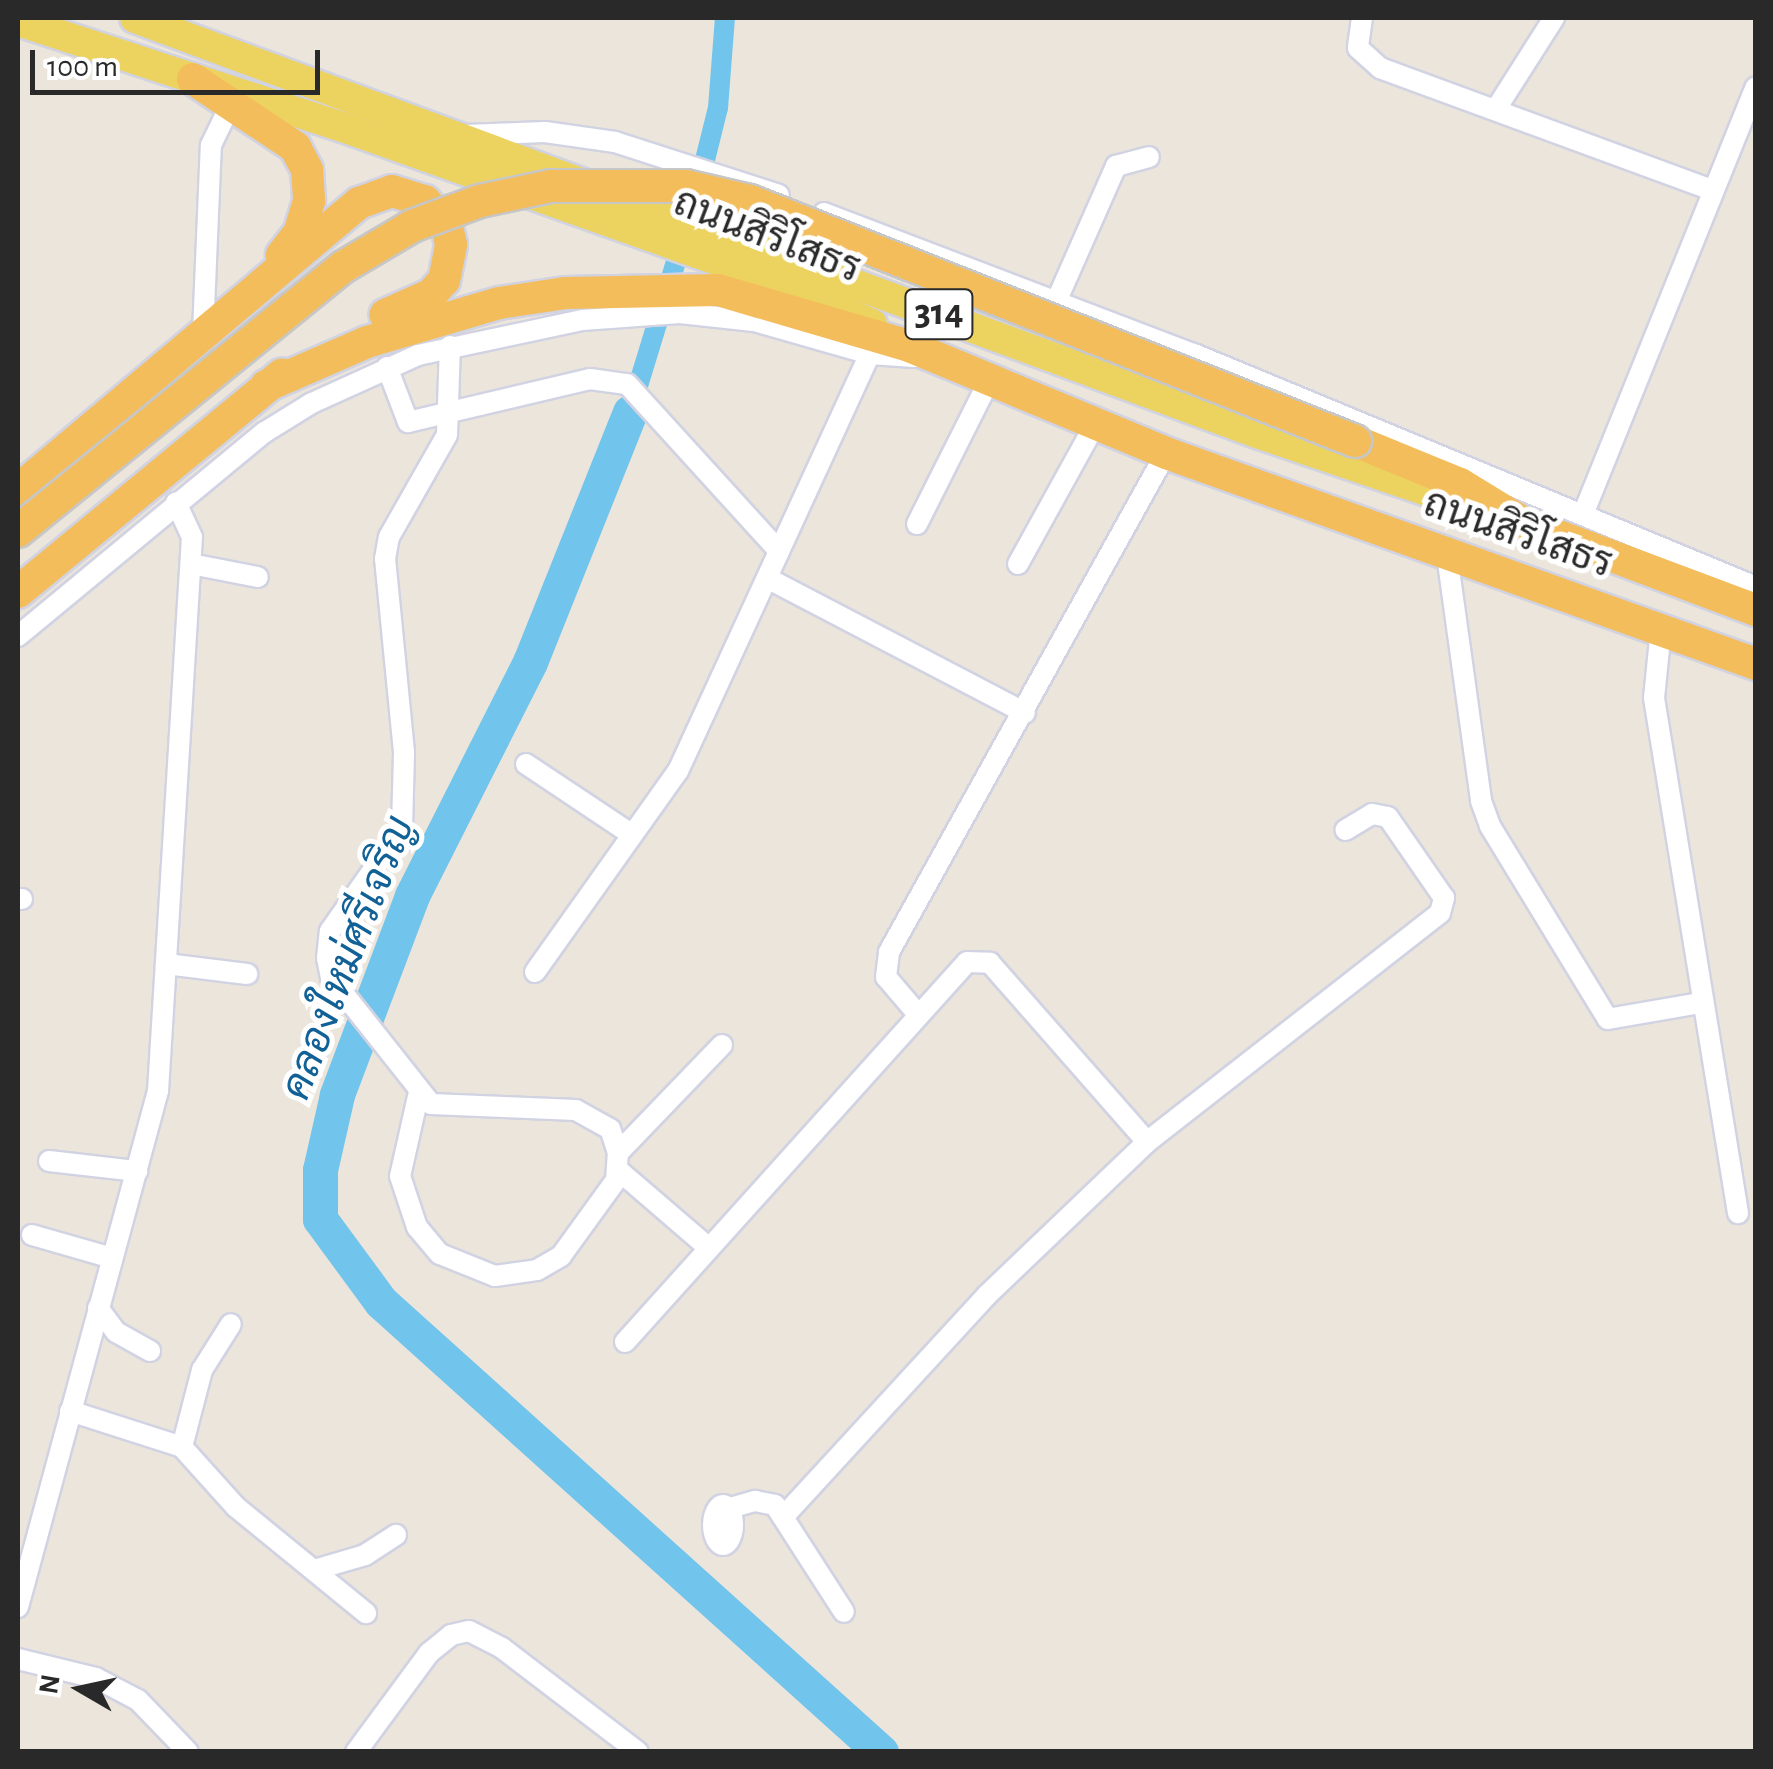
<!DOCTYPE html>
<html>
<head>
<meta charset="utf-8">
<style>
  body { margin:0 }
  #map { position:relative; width:1773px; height:1769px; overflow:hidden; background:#ebe5dc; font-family:"Alegreya Sans",Sarabun,sans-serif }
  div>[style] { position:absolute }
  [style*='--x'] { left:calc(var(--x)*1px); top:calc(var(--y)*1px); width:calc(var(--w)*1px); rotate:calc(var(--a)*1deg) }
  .canal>* { height:20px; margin:-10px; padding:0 10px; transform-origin:10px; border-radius:10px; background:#71c4eb }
  .river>* { height:35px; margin:-17.5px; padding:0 17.5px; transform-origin:17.5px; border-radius:17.5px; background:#71c4eb }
  .roads { filter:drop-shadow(2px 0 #d1d3e2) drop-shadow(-2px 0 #d1d3e2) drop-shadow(0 2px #d1d3e2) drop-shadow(0 -2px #d1d3e2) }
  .minor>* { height:20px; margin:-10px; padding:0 10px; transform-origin:10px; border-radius:10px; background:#fff }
  .minor>.ring { margin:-10px; padding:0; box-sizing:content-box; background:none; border:20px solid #fff; border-radius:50% }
  .primary>* { height:30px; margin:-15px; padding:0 15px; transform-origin:15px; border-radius:15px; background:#ecd35f }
  .trunk>* { height:32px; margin:-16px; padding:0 16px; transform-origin:16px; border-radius:16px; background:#f3bd5c }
  .bridges { filter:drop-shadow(2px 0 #c7c7c7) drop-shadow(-2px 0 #c7c7c7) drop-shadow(0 2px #c7c7c7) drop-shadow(0 -2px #c7c7c7) }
  .trunk-bridge>* { height:32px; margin:-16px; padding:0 16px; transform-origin:16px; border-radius:16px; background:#f3bd5c }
  span { translate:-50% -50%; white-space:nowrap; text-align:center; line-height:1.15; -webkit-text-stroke:10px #fff; paint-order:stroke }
  .shield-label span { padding:2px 8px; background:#fff; border:2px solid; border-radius:8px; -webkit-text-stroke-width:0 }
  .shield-label { font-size:38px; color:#292929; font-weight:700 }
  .street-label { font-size:40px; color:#292929 }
  .water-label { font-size:42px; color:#116196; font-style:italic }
  .frame { position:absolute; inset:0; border:20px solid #292929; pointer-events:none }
  .north { position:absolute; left:30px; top:1639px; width:100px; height:100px; -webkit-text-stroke:8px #fff; paint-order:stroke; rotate:279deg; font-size:28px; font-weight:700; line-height:40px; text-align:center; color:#292929 }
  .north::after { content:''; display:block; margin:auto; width:35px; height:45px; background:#292929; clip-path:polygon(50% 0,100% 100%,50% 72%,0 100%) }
  .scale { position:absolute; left:30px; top:50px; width:290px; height:45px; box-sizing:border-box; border:5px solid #292929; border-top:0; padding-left:12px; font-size:30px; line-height:35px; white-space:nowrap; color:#292929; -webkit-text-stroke:8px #fff; paint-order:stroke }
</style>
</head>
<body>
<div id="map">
  <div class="canal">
    <i style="--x:698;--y:188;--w:82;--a:-76"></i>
    <i style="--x:718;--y:108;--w:90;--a:-85.6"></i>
    <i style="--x:630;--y:412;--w:181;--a:-73"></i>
  </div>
  <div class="river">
    <i style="--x:630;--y:412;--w:269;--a:111.8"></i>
    <i style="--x:530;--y:662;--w:262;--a:116.8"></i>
    <i style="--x:412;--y:896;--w:213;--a:110.7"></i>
    <i style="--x:337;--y:1095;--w:77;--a:102.8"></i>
    <i style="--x:320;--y:1170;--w:49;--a:90"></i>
    <i style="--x:320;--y:1219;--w:103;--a:53.7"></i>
    <i style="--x:381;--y:1302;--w:673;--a:41.99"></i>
  </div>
  <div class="roads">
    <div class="minor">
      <i style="--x:1362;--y:18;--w:30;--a:98"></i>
      <i style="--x:1358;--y:48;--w:30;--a:42"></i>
      <i style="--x:1380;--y:68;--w:354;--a:20.2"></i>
      <i style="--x:1496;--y:109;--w:108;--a:-57.5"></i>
      <i style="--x:465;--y:135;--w:80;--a:-2.1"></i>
      <i style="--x:545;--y:132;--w:71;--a:8.1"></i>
      <i style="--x:615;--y:142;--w:172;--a:17.9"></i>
      <i style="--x:824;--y:213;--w:396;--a:20.9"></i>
      <i style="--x:1194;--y:354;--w:608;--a:22.52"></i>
      <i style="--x:1056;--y:302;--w:149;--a:-66.2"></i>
      <i style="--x:1116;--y:166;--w:34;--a:-15"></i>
      <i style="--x:203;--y:333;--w:188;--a:-87.6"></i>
      <i style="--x:211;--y:145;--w:41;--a:-64.1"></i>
      <i style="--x:387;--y:367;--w:59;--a:69.1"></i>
      <i style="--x:408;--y:422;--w:187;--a:-13.3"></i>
      <i style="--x:590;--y:379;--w:37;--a:8"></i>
      <i style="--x:627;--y:384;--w:226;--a:47.7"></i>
      <i style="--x:1584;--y:512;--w:458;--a:-68"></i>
      <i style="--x:917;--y:524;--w:165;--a:-63.3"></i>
      <i style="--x:1447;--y:555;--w:248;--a:82.1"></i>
      <i style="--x:1481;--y:801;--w:27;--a:70"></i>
      <i style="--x:1490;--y:826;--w:226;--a:58.6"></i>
      <i style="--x:1608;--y:1019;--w:93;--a:-9.9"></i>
      <i style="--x:191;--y:564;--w:68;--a:11"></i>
      <i style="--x:1018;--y:564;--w:163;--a:-61.1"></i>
      <i style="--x:767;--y:578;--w:291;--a:27.6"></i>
      <i style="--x:1661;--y:629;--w:69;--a:95.8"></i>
      <i style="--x:1654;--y:698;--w:522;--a:80.74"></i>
      <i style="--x:18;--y:636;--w:320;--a:-39.6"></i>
      <i style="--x:265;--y:432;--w:55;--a:-31.7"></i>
      <i style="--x:312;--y:403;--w:116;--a:-24.4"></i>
      <i style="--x:418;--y:355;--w:168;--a:-12"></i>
      <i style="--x:582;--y:320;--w:98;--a:-4.1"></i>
      <i style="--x:680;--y:313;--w:74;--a:6.2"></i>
      <i style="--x:754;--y:321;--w:121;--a:15.9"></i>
      <i style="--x:870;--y:354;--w:44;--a:3.9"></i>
      <i style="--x:526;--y:764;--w:126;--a:33.7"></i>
      <i style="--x:18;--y:899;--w:4;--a:0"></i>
      <i style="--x:166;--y:964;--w:82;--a:7"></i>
      <i style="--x:535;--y:972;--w:247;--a:-54.6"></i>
      <i style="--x:678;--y:771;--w:459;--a:-65.3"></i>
      <i style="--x:916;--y:1012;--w:46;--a:-130.6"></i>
      <i style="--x:886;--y:977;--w:25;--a:-83"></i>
      <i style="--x:889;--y:952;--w:571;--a:-60.96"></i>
      <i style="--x:419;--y:1092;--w:86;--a:102.7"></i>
      <i style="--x:400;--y:1176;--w:54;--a:71.6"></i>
      <i style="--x:417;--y:1227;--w:35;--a:50"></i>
      <i style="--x:440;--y:1254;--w:59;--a:21.8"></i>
      <i style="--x:495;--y:1276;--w:42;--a:-8.1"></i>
      <i style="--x:537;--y:1270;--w:28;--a:-30"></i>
      <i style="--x:561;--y:1256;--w:94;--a:-54.1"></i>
      <i style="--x:616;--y:1180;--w:27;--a:-86"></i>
      <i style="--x:618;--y:1153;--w:25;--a:-108"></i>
      <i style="--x:610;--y:1129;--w:39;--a:-151"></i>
      <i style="--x:576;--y:1110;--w:145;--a:-177.6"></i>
      <i style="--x:431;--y:1104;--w:161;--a:-128.4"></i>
      <i style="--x:331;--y:978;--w:20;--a:-101"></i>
      <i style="--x:327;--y:958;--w:27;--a:-84"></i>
      <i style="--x:330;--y:931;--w:125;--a:-54.8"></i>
      <i style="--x:402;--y:829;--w:77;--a:-88.5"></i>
      <i style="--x:404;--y:752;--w:194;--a:-95.6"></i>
      <i style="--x:385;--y:559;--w:22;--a:-80"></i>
      <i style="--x:389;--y:537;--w:117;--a:-60.4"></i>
      <i style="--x:447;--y:435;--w:89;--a:-88.1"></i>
      <i style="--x:618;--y:1153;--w:150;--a:-46.1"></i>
      <i style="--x:49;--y:1161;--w:89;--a:6.5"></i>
      <i style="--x:617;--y:1169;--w:121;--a:40.7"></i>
      <i style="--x:32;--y:1235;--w:83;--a:16"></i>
      <i style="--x:98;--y:1308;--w:30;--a:53"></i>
      <i style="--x:116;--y:1332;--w:39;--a:29"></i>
      <i style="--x:625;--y:1342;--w:511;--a:-48.01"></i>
      <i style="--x:967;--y:962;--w:23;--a:2"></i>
      <i style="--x:990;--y:963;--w:238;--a:48.7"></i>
      <i style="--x:70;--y:1411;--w:118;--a:17.8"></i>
      <i style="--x:182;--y:1447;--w:81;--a:48"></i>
      <i style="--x:236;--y:1507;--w:168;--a:39.2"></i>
      <i style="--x:182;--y:1447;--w:80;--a:-75.4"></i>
      <i style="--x:202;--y:1370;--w:54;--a:-57.8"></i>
      <i class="ring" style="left:713px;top:1505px;width:-2px;height:-2px"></i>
      <i style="--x:730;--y:1508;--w:26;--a:-16"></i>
      <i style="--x:755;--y:1501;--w:20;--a:11"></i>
      <i style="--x:775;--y:1505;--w:127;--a:57.2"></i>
      <i style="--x:784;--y:1516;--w:300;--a:-47.4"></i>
      <i style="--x:987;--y:1295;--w:221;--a:-43.7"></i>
      <i style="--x:1147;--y:1142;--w:372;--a:-38"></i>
      <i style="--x:1440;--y:913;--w:16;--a:-75"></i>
      <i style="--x:1444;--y:898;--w:98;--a:-124.7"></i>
      <i style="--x:1388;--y:817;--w:16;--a:-169"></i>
      <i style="--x:1372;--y:814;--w:31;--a:149"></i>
      <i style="--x:314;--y:1570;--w:53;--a:-16.4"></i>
      <i style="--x:365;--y:1555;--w:37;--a:-33"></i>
      <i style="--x:18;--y:1607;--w:535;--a:-74.82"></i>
      <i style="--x:158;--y:1091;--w:555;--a:-86.49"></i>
      <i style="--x:192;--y:537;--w:38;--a:-115"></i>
      <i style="--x:18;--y:1659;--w:80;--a:13.7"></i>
      <i style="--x:96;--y:1678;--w:47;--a:27.6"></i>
      <i style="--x:138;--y:1700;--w:72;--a:46.1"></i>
      <i style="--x:356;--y:1752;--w:123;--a:-53.6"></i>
      <i style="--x:429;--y:1653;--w:28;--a:-39"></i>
      <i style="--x:451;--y:1635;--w:18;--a:-13"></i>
      <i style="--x:469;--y:1631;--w:37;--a:27"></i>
      <i style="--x:502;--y:1648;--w:171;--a:37.4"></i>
    </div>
    <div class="primary">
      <i style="--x:135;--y:18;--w:1193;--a:20.3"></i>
      <i style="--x:1254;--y:432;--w:263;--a:18.8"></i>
      <i style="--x:18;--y:21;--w:342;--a:18.1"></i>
      <i style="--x:343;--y:127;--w:462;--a:19.6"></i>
      <i style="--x:778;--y:282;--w:103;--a:24.1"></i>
    </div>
    <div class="trunk">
      <i style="--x:193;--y:79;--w:123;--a:33.7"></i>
      <i style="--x:295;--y:147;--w:26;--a:62"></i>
      <i style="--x:307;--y:170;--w:31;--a:86"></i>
      <i style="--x:309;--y:201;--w:34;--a:107"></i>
      <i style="--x:299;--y:233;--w:28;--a:128"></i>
      <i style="--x:266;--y:386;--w:110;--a:-23.5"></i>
      <i style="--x:367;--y:342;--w:138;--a:-16.5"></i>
      <i style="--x:499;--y:303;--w:68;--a:-8.5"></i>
      <i style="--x:566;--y:293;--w:152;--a:-1.1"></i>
      <i style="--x:718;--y:290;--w:199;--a:16.3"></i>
      <i style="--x:909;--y:346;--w:278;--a:22.6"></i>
      <i style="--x:1166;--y:453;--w:627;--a:19.68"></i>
      <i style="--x:1355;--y:441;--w:113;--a:22.3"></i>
      <i style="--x:1460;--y:484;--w:75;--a:31.4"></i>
      <i style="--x:1524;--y:523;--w:248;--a:20.6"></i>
      <i style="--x:18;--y:490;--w:446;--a:-40.1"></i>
      <i style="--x:359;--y:203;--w:35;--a:-20"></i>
      <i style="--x:392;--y:191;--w:34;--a:17"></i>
      <i style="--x:425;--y:201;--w:34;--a:50"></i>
      <i style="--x:447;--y:227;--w:18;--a:77"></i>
      <i style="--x:451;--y:245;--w:36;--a:101"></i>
      <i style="--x:444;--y:280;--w:18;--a:131"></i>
      <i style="--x:432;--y:294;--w:51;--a:155.9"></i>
      <i style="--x:18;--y:592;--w:342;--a:-39.5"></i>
    </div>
  </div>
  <div class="bridges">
    <div class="trunk-bridge">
      <i style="--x:18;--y:531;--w:419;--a:-39.1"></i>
      <i style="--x:343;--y:267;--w:80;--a:-30.7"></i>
      <i style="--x:412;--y:226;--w:72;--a:-20.2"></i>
      <i style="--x:480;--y:201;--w:73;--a:-11.9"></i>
      <i style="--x:551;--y:186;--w:135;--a:0"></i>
      <i style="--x:686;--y:186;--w:66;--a:13.2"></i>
      <i style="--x:750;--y:201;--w:651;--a:21.64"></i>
    </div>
  </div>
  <div class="shield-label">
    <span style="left:939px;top:314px">314</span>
  </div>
  <div class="street-label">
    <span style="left:767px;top:236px;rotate:21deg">ถนนสิริโสธร</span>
    <span style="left:1518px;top:534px;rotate:19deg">ถนนสิริโสธร</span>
  </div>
  <div class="water-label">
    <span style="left:348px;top:958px;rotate:-69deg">คลองใหม่ศรีเจริญ</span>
  </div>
  <div class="frame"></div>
  <div class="north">N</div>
  <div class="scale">100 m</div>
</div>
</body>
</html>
